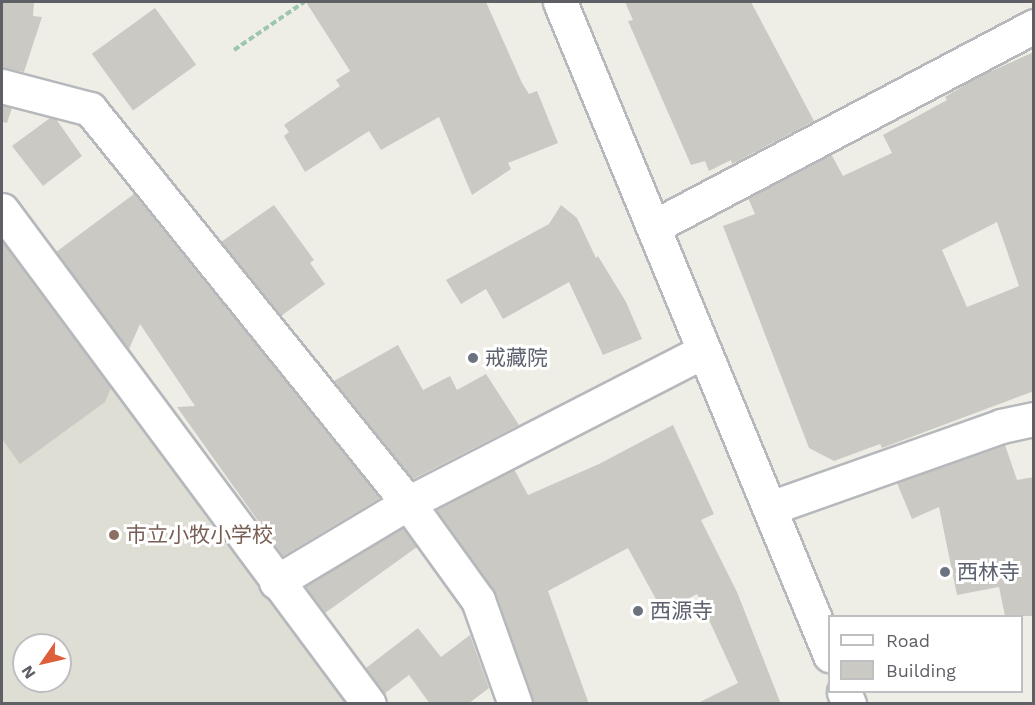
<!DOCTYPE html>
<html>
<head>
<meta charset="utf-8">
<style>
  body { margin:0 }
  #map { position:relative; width:1035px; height:705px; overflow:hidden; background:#efeee6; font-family:"Work Sans","Noto Sans JP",sans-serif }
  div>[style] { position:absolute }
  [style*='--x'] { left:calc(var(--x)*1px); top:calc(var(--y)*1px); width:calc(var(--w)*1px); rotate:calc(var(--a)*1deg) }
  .education>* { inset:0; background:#dfded5 }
  .building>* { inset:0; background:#cbc9c3; transform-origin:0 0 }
  .path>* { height:4px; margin-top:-2px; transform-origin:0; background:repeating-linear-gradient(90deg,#9ec5af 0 6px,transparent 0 9px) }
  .roads { filter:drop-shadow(2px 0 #b6b8bc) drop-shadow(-2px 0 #b6b8bc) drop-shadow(0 2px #b6b8bc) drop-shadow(0 -2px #b6b8bc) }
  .street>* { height:33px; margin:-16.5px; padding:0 16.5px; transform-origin:16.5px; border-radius:16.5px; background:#fff }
  .secondary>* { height:33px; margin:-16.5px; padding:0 16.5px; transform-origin:16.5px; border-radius:16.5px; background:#fff }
  .dots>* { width:16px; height:16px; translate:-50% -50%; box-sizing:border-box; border:3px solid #fff; border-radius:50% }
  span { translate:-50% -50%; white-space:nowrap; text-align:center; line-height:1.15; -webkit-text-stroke:6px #fff; paint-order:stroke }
  .worship-label { font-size:21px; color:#5b616d }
  .left { translate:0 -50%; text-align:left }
  .education-label { font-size:21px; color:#785e54 }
  .frame { position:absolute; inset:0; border:3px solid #5e6066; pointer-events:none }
  .legend { position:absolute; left:828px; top:615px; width:195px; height:78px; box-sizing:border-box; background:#fff; border:2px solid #bfbfc2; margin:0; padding:8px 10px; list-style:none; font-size:18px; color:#5e6066 }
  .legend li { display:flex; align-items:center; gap:12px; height:30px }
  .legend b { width:30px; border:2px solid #bfbfc2 }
  .north { position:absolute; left:12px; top:633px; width:60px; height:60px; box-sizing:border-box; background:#fff; border:2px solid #bfbfc2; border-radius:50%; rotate:236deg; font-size:16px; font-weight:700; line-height:24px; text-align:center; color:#5e6066 }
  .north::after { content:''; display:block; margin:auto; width:21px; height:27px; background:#df5f3c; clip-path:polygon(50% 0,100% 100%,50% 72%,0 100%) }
</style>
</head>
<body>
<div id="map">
  <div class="education">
    <i style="clip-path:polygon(evenodd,95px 358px,350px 703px,2px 703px,2px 426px,95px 358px,24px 645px,60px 645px,60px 681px,24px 681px,24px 645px)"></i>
  </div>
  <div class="building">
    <i style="clip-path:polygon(2px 2px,34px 2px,33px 16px,42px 17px,24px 72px,2px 68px)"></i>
    <i style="clip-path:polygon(306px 2px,486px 2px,522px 83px,529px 94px,537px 91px,558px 143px,508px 163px,511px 169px,472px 195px,439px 117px,381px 150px,369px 131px,305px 172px,284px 136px,289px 132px,284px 125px,340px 86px,336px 80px,350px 71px)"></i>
    <i style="clip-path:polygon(625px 2px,751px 2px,814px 121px,732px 164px,731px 160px,709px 171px,705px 161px,691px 165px,628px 21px,633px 20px)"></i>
    <i style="left:155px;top:8px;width:70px;height:78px;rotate:54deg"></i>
    <i style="clip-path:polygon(evenodd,1034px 52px,1034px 391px,882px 448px,880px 444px,834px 461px,809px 448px,723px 226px,755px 214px,748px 198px,831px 154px,843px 176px,892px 153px,883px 135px,947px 100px,945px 97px,976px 78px,1034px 52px,997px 222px,1019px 286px,967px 307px,942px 250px,997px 222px)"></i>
    <i style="clip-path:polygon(2px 105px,12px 108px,7px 123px,2px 122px)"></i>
    <i style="clip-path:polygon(50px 118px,56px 119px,82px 156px,43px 186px,12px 146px)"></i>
    <i style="clip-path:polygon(134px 194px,380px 498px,283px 556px,177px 407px,195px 406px,140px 324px,129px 349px,56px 252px)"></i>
    <i style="clip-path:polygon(274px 205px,314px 260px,310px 263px,325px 284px,281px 316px,221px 242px)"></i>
    <i style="clip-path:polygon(561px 205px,577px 218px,596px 258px,598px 256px,626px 302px,642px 339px,603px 355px,569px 282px,503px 319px,486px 289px,461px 304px,446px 280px,549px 224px)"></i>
    <i style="clip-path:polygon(2px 241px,111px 388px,105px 402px,20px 464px,2px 439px)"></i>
    <i style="clip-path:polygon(398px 345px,423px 390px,450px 376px,457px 390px,486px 374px,519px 425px,413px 479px,334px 381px)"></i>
    <i style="clip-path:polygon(673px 425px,714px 514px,701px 520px,737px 592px,781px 704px,696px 704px,738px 683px,697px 594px,663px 612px,628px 548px,548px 591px,589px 704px,534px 704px,496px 593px,436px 510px,514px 469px,528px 495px,599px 464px)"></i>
    <i style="clip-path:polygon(1005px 445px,1017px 480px,1034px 477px,1034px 616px,1005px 616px,999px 587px,957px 595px,939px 507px,912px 519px,897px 483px)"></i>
    <i style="clip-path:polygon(403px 528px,417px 547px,325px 613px,305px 586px)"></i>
    <i style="clip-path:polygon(418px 628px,441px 657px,470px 635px,489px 688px,468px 704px,430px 704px,409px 675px,384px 694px,366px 668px)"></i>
  </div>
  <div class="path">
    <i style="--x:234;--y:50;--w:85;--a:-34.4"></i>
  </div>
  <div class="roads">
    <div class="street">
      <i style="--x:2;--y:86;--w:91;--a:14.6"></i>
      <i style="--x:90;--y:109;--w:506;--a:51.09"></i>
      <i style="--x:408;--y:503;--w:120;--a:54.2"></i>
      <i style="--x:478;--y:600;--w:110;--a:70.4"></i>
      <i style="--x:2;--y:210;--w:615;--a:53.39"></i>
      <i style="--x:653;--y:227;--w:431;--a:-27.8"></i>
      <i style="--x:770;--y:508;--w:245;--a:-19.5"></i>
      <i style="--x:1001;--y:426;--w:34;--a:-12"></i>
      <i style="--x:276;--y:582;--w:154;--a:-30.9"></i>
      <i style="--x:408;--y:503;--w:333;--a:-27.2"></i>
    </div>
    <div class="secondary">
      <i style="--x:560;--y:2;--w:707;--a:67.54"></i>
      <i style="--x:844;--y:692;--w:13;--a:67"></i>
    </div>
  </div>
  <div class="dots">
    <i style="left:473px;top:358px;background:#6b7280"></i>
    <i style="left:114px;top:535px;background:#8d6e63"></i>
    <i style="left:945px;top:572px;background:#6b7280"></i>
    <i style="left:638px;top:611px;background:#6b7280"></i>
  </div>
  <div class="worship-label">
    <span class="left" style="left:485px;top:358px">戒藏院</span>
    <span class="left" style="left:957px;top:572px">西林寺</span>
    <span class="left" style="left:650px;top:611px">西源寺</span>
  </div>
  <div class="education-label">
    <span class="left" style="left:126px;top:535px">市立小牧小学校</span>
  </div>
  <div class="frame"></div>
  <ul class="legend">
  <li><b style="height:8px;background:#fff"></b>Road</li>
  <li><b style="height:16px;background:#cbc9c3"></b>Building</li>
  </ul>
  <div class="north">N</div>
</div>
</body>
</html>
